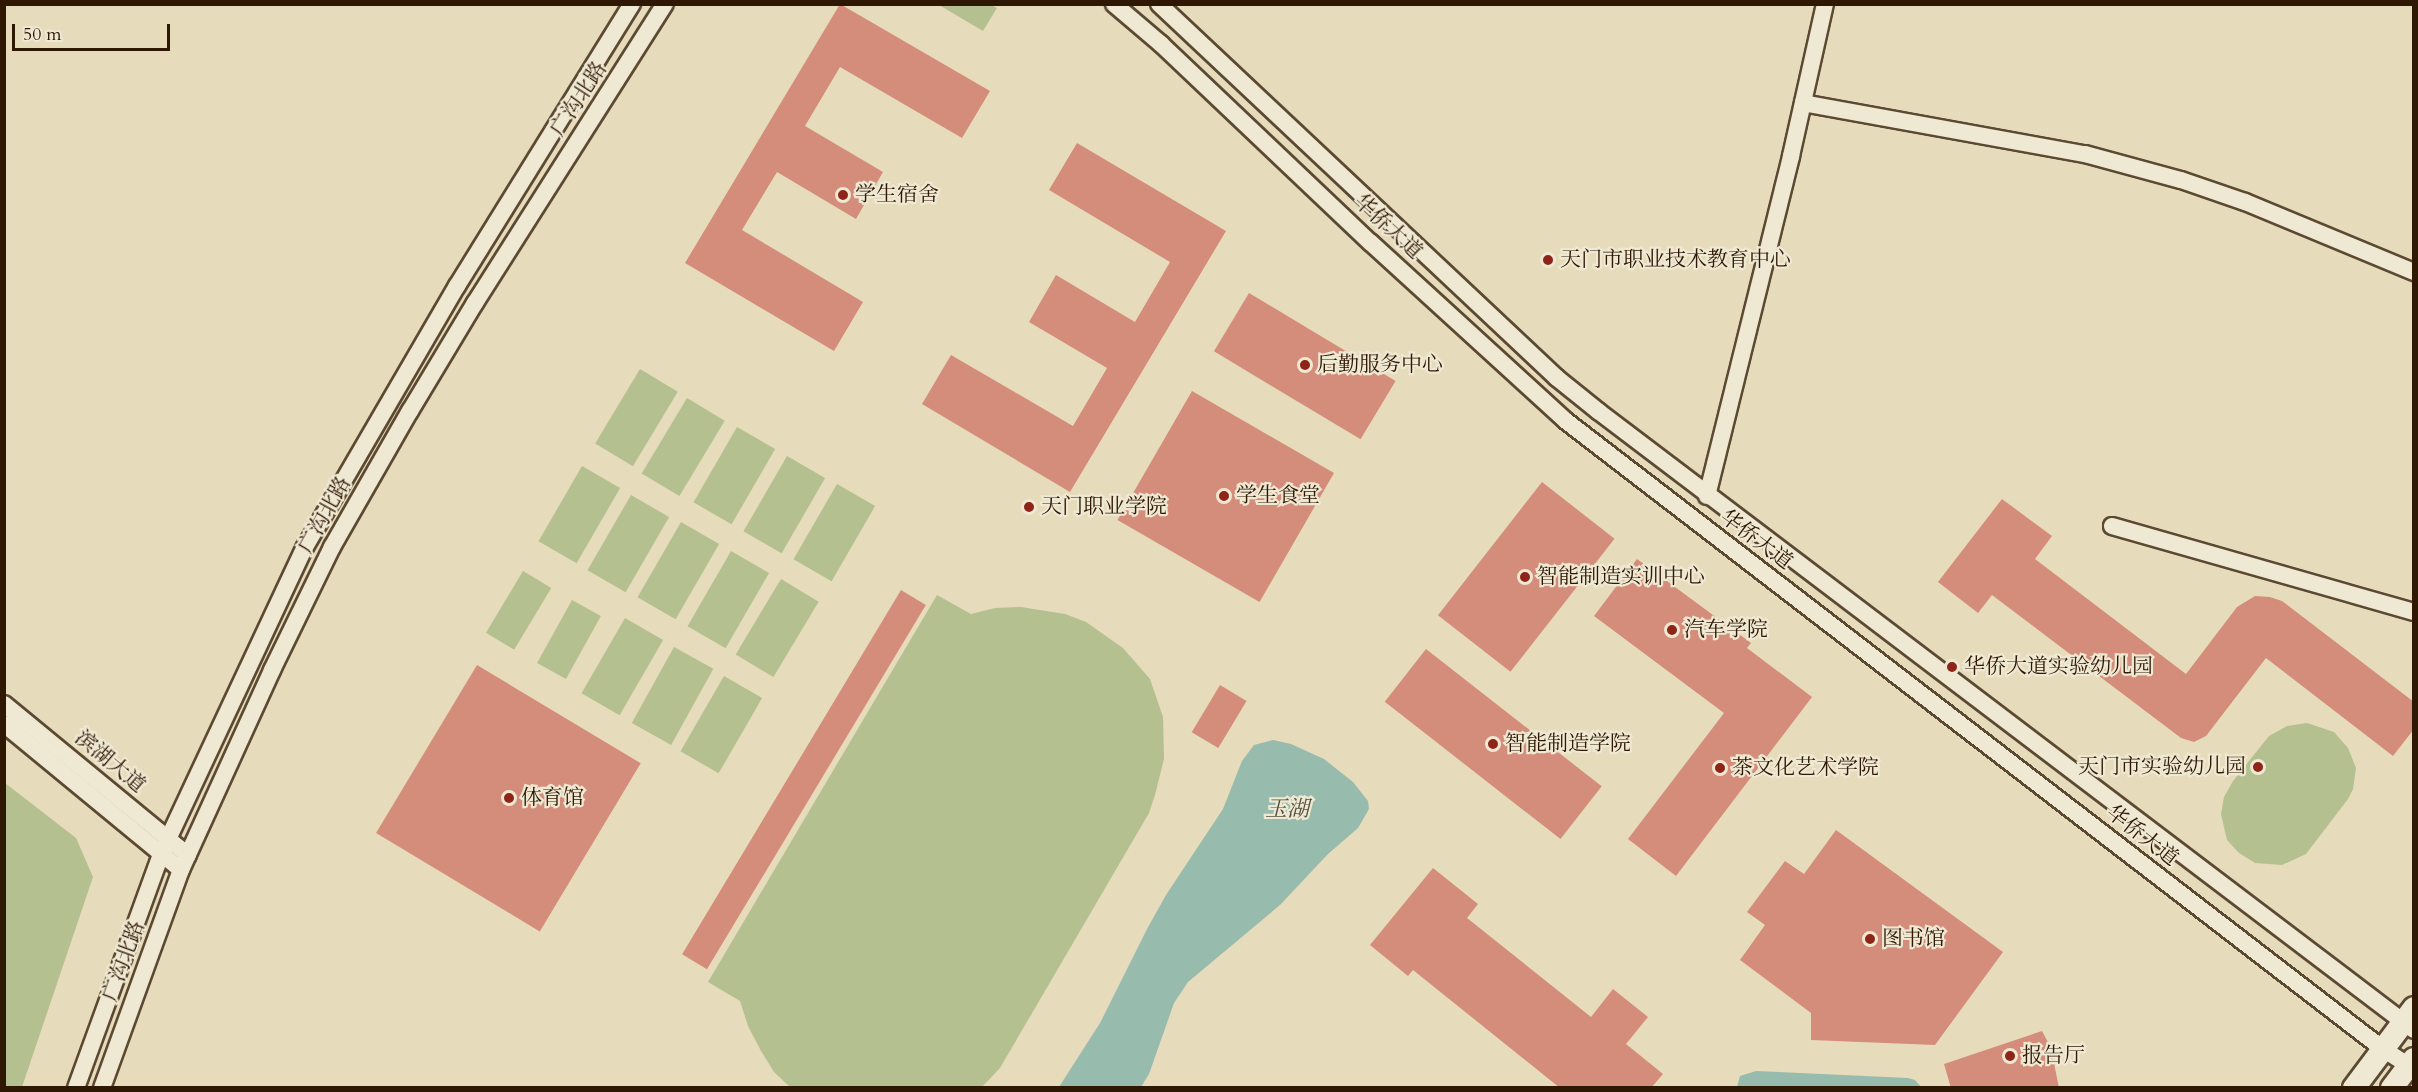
<!DOCTYPE html>
<html>
<head>
<meta charset="utf-8">
<style>
  body { margin:0 }
  #map { position:relative; width:2418px; height:1092px; overflow:hidden; background:#e6dbbb; font-family:Cardo,"Noto Serif SC",serif }
  div>[style] { position:absolute }
  [style*='--x'] { left:calc(var(--x)*1px); top:calc(var(--y)*1px); width:calc(var(--w)*1px); rotate:calc(var(--a)*1deg) }
  .green>* { inset:0; background:#b5c090; transform-origin:0 0 }
  .water>* { inset:0; background:#97bbad }
  .building>* { inset:0; background:#d58d7b; transform-origin:0 0 }
  .roads { filter:drop-shadow(2px 0 #5c4932) drop-shadow(-2px 0 #5c4932) drop-shadow(0 2px #5c4932) drop-shadow(0 -2px #5c4932) }
  .street>* { height:16px; margin:-8px; padding:0 8px; transform-origin:8px; border-radius:8px; background:#efe8d3 }
  .secondary>* { height:22px; margin:-11px; padding:0 11px; transform-origin:11px; border-radius:11px; background:#efe8d3 }
  .dots>* { width:16px; height:16px; translate:-50% -50%; box-sizing:border-box; border:3px solid #efe8d3; border-radius:50% }
  span { translate:-50% -50%; white-space:nowrap; text-align:center; line-height:1.15; -webkit-text-stroke:4.5px #efe8d3; paint-order:stroke }
  .street-label { font-size:21px; color:#2e1804 }
  .poi-label { font-size:21px; color:#2e1804 }
  .left { translate:0 -50%; text-align:left }
  .right { translate:-100% -50%; text-align:right }
  .water-label { font-size:22px; color:#53513f; font-style:italic }
  .frame { position:absolute; inset:0; border:6px solid #2e1804; pointer-events:none }
  .scale { position:absolute; left:12px; top:24px; width:158px; height:27px; box-sizing:border-box; border:3px solid #2e1804; border-top:0; padding-left:8px; font-size:18px; line-height:21px; white-space:nowrap; color:#2e1804; -webkit-text-stroke:4px #efe8d3; paint-order:stroke }
</style>
</head>
<body>
<div id="map">
  <div class="green">
    <i style="clip-path:polygon(939px 5px,991px 5px,997px 8px,983px 31px)"></i>
    <i style="left:640px;top:369px;width:44px;height:87px;rotate:31deg"></i>
    <i style="left:687px;top:398px;width:44px;height:88px;rotate:31deg"></i>
    <i style="left:737px;top:427px;width:44px;height:87px;rotate:30deg"></i>
    <i style="left:787px;top:456px;width:44px;height:87px;rotate:30deg"></i>
    <i style="left:582px;top:466px;width:44px;height:87px;rotate:30deg"></i>
    <i style="left:837px;top:484px;width:44px;height:87px;rotate:30deg"></i>
    <i style="left:631px;top:495px;width:44px;height:87px;rotate:30deg"></i>
    <i style="left:681px;top:522px;width:44px;height:87px;rotate:30deg"></i>
    <i style="left:731px;top:551px;width:44px;height:87px;rotate:30deg"></i>
    <i style="left:523px;top:571px;width:33px;height:72px;rotate:31deg"></i>
    <i style="left:781px;top:579px;width:44px;height:88px;rotate:31deg"></i>
    <i style="clip-path:polygon(937px 595px,971px 614px,995px 608px,1021px 607px,1065px 614px,1086px 622px,1123px 648px,1150px 679px,1163px 717px,1164px 759px,1155px 795px,1149px 813px,1000px 1068px,982px 1087px,790px 1087px,774px 1072px,761px 1051px,748px 1026px,740px 1001px,708px 982px)"></i>
    <i style="left:572px;top:600px;width:33px;height:72px;rotate:29deg"></i>
    <i style="left:625px;top:618px;width:44px;height:87px;rotate:30deg"></i>
    <i style="left:674px;top:647px;width:45px;height:87px;rotate:29deg"></i>
    <i style="left:724px;top:676px;width:44px;height:87px;rotate:30deg"></i>
    <i style="clip-path:polygon(2307px 723px,2334px 732px,2348px 748px,2356px 768px,2353px 789px,2348px 799px,2306px 854px,2282px 865px,2255px 863px,2239px 853px,2227px 840px,2221px 814px,2224px 797px,2233px 781px,2269px 736px,2287px 726px)"></i>
    <i style="clip-path:polygon(5px 783px,76px 838px,93px 877px,22px 1087px,5px 1087px)"></i>
  </div>
  <div class="water">
    <i style="clip-path:polygon(1273px 740px,1291px 744px,1324px 759px,1353px 782px,1368px 801px,1369px 809px,1358px 828px,1328px 854px,1280px 905px,1188px 982px,1174px 1003px,1149px 1074px,1141px 1087px,1059px 1087px,1100px 1023px,1147px 929px,1166px 895px,1223px 809px,1242px 761px,1254px 745px)"></i>
    <i style="clip-path:polygon(1756px 1071px,1908px 1078px,1915px 1080px,1921px 1087px,1737px 1087px,1740px 1076px)"></i>
  </div>
  <div class="building">
    <i style="clip-path:polygon(840px 4px,990px 91px,962px 138px,840px 67px,805px 126px,883px 172px,856px 219px,777px 172px,742px 230px,863px 302px,834px 351px,685px 263px)"></i>
    <i style="clip-path:polygon(1077px 143px,1226px 231px,1070px 492px,922px 404px,951px 355px,1073px 426px,1107px 368px,1029px 322px,1056px 275px,1135px 322px,1170px 262px,1049px 190px)"></i>
    <i style="left:1249px;top:293px;width:171px;height:68px;rotate:31deg"></i>
    <i style="left:1192px;top:391px;width:164px;height:149px;rotate:30deg"></i>
    <i style="left:1542px;top:482px;width:92px;height:169px;rotate:38deg"></i>
    <i style="clip-path:polygon(2002px 499px,2052px 536px,2035px 559px,2186px 674px,2237px 607px,2255px 596px,2270px 597px,2282px 601px,2414px 702px,2414px 729px,2393px 756px,2266px 658px,2206px 736px,2194px 742px,2181px 738px,1992px 595px,1978px 613px,1938px 582px)"></i>
    <i style="clip-path:polygon(1637px 559px,1751px 643px,1747px 648px,1812px 697px,1676px 876px,1628px 839px,1724px 713px,1594px 616px)"></i>
    <i style="left:901px;top:590px;width:29px;height:425px;rotate:31deg"></i>
    <i style="left:1426px;top:649px;width:223px;height:67px;rotate:38deg"></i>
    <i style="left:477px;top:665px;width:191px;height:196px;rotate:31deg"></i>
    <i style="left:1220px;top:685px;width:31px;height:55px;rotate:31deg"></i>
    <i style="clip-path:polygon(1836px 830px,2003px 952px,1935px 1045px,1811px 1040px,1811px 1013px,1740px 960px,1765px 925px,1747px 912px,1785px 861px,1804px 874px)"></i>
    <i style="clip-path:polygon(1433px 868px,1478px 904px,1467px 918px,1591px 1017px,1613px 989px,1648px 1017px,1626px 1044px,1663px 1074px,1651px 1088px,1560px 1088px,1413px 970px,1408px 976px,1370px 945px)"></i>
    <i style="clip-path:polygon(2042px 1031px,2051px 1048px,2059px 1088px,1951px 1088px,1944px 1064px)"></i>
  </div>
  <div class="roads">
    <div class="street">
      <i style="--x:1114;--y:4;--w:62;--a:40.4"></i>
      <i style="--x:1161;--y:44;--w:288;--a:43.5"></i>
      <i style="--x:1370;--y:242;--w:265;--a:42.4"></i>
      <i style="--x:1566;--y:421;--w:1030;--a:37.55"></i>
      <i style="--x:2383;--y:1049;--w:31;--a:33"></i>
      <i style="--x:1159;--y:4;--w:546;--a:43.22"></i>
      <i style="--x:1557;--y:378;--w:53;--a:38.8"></i>
      <i style="--x:1598;--y:411;--w:1024;--a:37.18"></i>
      <i style="--x:1803;--y:103;--w:287;--a:10.3"></i>
      <i style="--x:2085;--y:154;--w:99;--a:15.2"></i>
      <i style="--x:2181;--y:180;--w:68;--a:19"></i>
      <i style="--x:2245;--y:202;--w:183;--a:22.5"></i>
      <i style="--x:1707;--y:496;--w:350;--a:-76.1"></i>
      <i style="--x:1791;--y:156;--w:156;--a:-77.4"></i>
      <i style="--x:2112;--y:526;--w:314;--a:15.9"></i>
      <i style="--x:4;--y:704;--w:238;--a:39.4"></i>
      <i style="--x:4;--y:724;--w:229;--a:39.5"></i>
      <i style="--x:76;--y:1088;--w:249;--a:-70"></i>
      <i style="--x:161;--y:854;--w:339;--a:-64.9"></i>
      <i style="--x:305;--y:547;--w:302;--a:-59.8"></i>
      <i style="--x:457;--y:286;--w:332;--a:-58.2"></i>
      <i style="--x:102;--y:1088;--w:232;--a:-70.1"></i>
      <i style="--x:181;--y:870;--w:220;--a:-65.5"></i>
      <i style="--x:272;--y:670;--w:137;--a:-64"></i>
      <i style="--x:332;--y:547;--w:157;--a:-60.2"></i>
      <i style="--x:410;--y:411;--w:126;--a:-59"></i>
      <i style="--x:475;--y:303;--w:354;--a:-57.6"></i>
    </div>
    <div class="secondary">
      <i style="--x:2354;--y:1088;--w:100;--a:-53.1"></i>
      <i style="--x:2392;--y:1088;--w:36;--a:-53"></i>
    </div>
  </div>
  <div class="dots">
    <i style="left:843px;top:195px;background:#8f2418"></i>
    <i style="left:1548px;top:260px;background:#8f2418"></i>
    <i style="left:1305px;top:365px;background:#8f2418"></i>
    <i style="left:1224px;top:496px;background:#8f2418"></i>
    <i style="left:1029px;top:507px;background:#8f2418"></i>
    <i style="left:1525px;top:577px;background:#8f2418"></i>
    <i style="left:1672px;top:630px;background:#8f2418"></i>
    <i style="left:1952px;top:667px;background:#8f2418"></i>
    <i style="left:1493px;top:744px;background:#8f2418"></i>
    <i style="left:2258px;top:767px;background:#8f2418"></i>
    <i style="left:1720px;top:768px;background:#8f2418"></i>
    <i style="left:509px;top:798px;background:#8f2418"></i>
    <i style="left:1870px;top:939px;background:#8f2418"></i>
    <i style="left:2010px;top:1056px;background:#8f2418"></i>
  </div>
  <div class="street-label">
    <span style="left:579px;top:99px;rotate:-57deg">广沟北路</span>
    <span style="left:1388px;top:227px;rotate:43deg">华侨大道</span>
    <span style="left:325px;top:515px;rotate:-61deg">广沟北路</span>
    <span style="left:1756px;top:540px;rotate:37deg">华侨大道</span>
    <span style="left:110px;top:762px;rotate:40deg">滨湖大道</span>
    <span style="left:2142px;top:836px;rotate:38deg">华侨大道</span>
    <span style="left:124px;top:961px;rotate:-70deg">广沟北路</span>
  </div>
  <div class="poi-label">
    <span class="left" style="left:855px;top:195px">学生宿舍</span>
    <span class="left" style="left:1560px;top:260px">天门市职业技术教育中心</span>
    <span class="left" style="left:1317px;top:365px">后勤服务中心</span>
    <span class="left" style="left:1236px;top:496px">学生食堂</span>
    <span class="left" style="left:1041px;top:507px">天门职业学院</span>
    <span class="left" style="left:1537px;top:577px">智能制造实训中心</span>
    <span class="left" style="left:1684px;top:630px">汽车学院</span>
    <span class="left" style="left:1964px;top:667px">华侨大道实验幼儿园</span>
    <span class="left" style="left:1505px;top:744px">智能制造学院</span>
    <span class="right" style="left:2246px;top:767px">天门市实验幼儿园</span>
    <span class="left" style="left:1732px;top:768px">茶文化艺术学院</span>
    <span class="left" style="left:521px;top:798px">体育馆</span>
    <span class="left" style="left:1882px;top:939px">图书馆</span>
    <span class="left" style="left:2022px;top:1056px">报告厅</span>
  </div>
  <div class="water-label">
    <span style="left:1287px;top:810px">玉湖</span>
  </div>
  <div class="frame"></div>
  <div class="scale">50 m</div>
</div>
</body>
</html>
